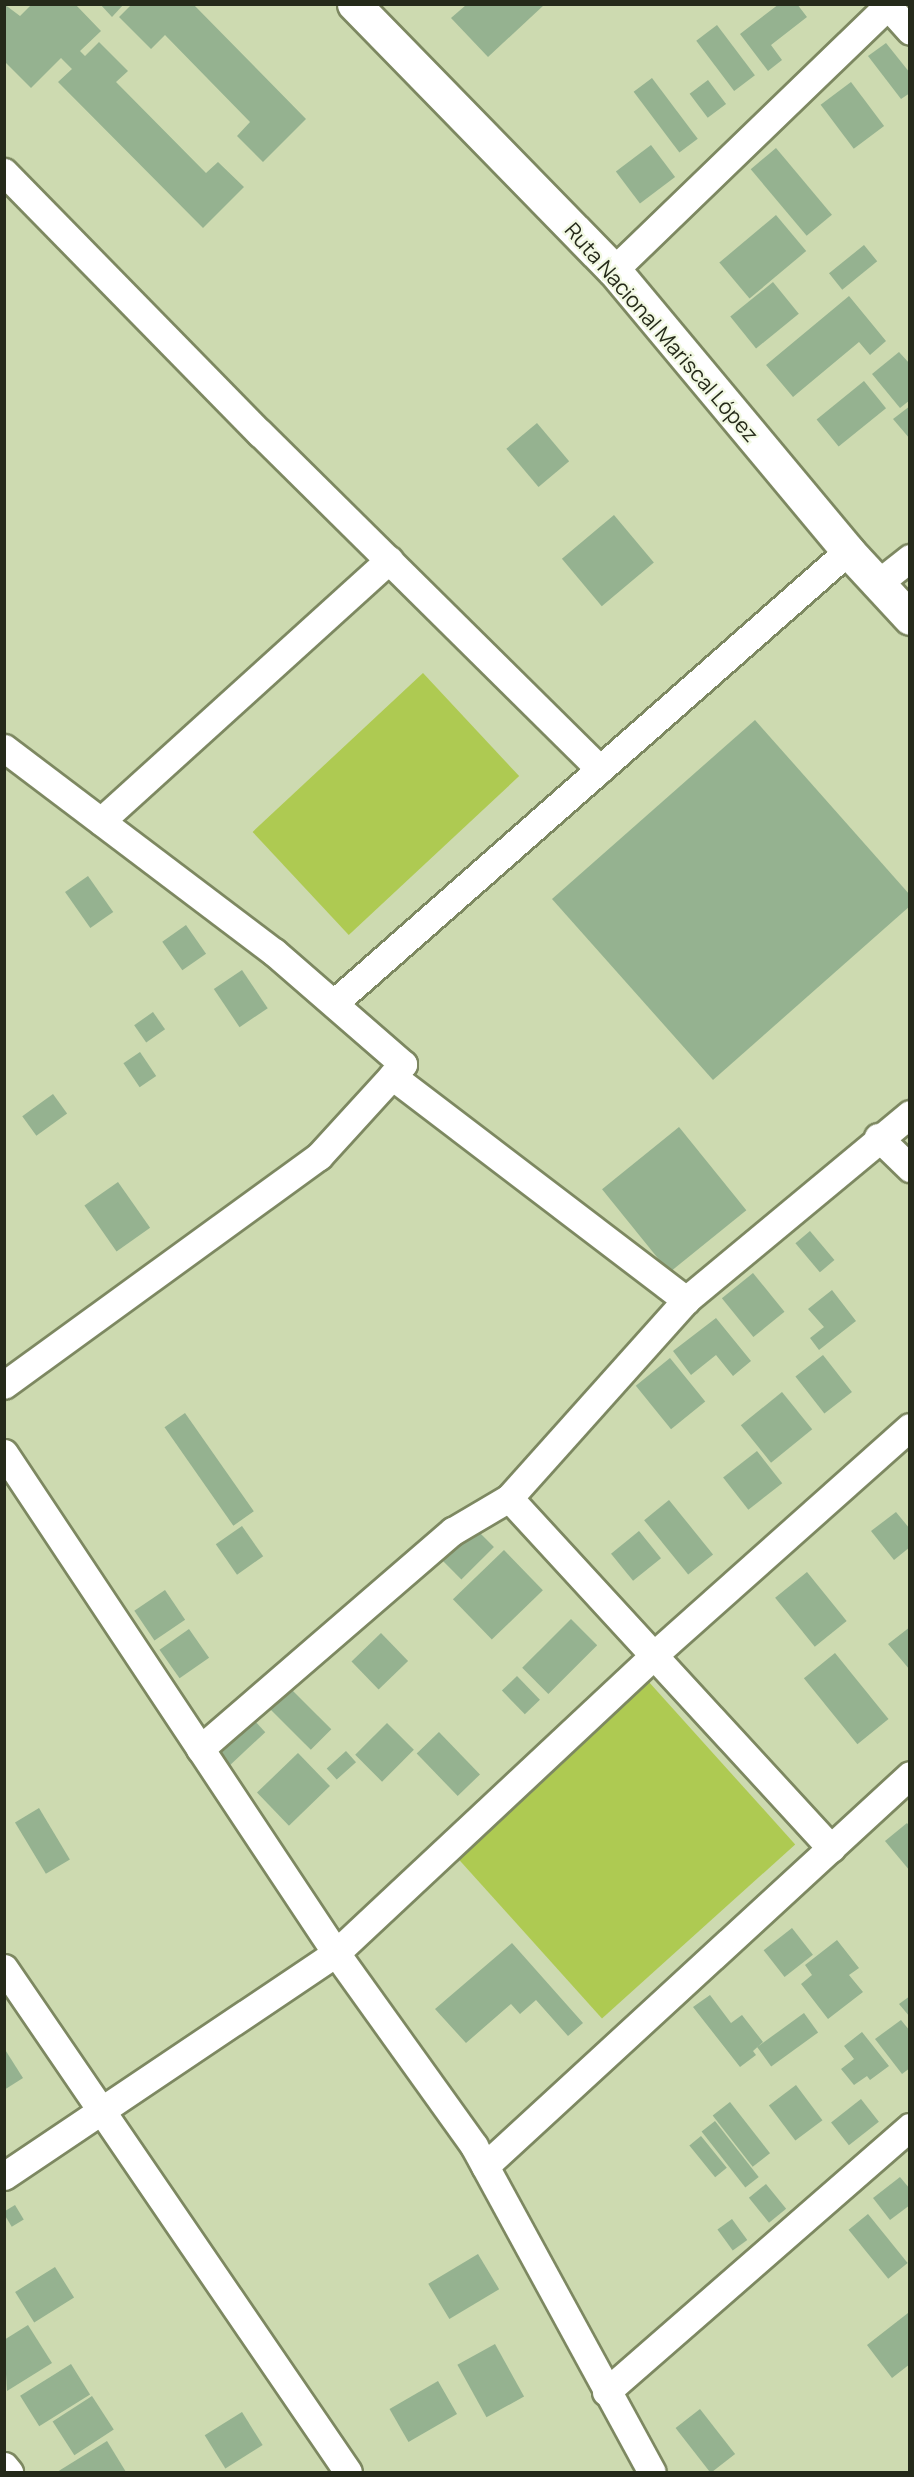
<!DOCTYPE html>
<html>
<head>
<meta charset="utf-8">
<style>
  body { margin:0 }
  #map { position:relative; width:914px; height:2477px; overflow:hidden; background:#cddab0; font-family:Manrope,sans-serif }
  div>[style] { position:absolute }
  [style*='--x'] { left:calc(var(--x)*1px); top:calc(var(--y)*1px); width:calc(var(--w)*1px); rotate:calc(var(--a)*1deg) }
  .green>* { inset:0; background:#aeca52; transform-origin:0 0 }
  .building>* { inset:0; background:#95b290; transform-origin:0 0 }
  .roads { filter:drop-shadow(2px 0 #7d8861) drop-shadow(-2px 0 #7d8861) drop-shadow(0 2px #7d8861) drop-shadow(0 -2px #7d8861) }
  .minor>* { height:27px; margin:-13.5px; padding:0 13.5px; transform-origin:13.5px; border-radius:13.5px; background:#fff }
  .trunk>* { height:33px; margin:-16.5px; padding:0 16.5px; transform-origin:16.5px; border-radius:16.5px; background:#fff }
  span { translate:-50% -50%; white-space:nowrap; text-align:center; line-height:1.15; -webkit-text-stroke:4.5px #f1f8e2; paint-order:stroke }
  .street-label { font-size:21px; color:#252a1a }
  .frame { position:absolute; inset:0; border:6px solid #252a1a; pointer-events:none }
</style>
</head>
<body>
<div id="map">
  <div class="green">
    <i style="left:423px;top:673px;width:141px;height:233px;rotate:47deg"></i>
    <i style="left:648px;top:1681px;width:220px;height:260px;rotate:48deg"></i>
  </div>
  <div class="building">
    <i style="clip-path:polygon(4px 4px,20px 16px,32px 4px,75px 4px,101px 31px,80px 51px,85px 56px,99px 42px,128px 71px,116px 82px,206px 173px,218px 162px,244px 187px,203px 228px,58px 82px,72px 69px,61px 58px,31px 88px,4px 61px)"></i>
    <i style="clip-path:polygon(100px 4px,124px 4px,112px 17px)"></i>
    <i style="clip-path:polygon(132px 4px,193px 4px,306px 119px,263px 162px,237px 136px,250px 122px,165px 35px,151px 49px,119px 17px)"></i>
    <i style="clip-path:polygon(779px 4px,797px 4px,807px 17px,771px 45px,782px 60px,768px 71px,740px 34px)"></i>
    <i style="clip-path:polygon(466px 5px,544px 5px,488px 57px,451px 18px)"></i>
    <i style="left:717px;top:25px;width:63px;height:26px;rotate:53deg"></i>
    <i style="clip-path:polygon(886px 43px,910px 73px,910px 93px,901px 99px,868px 56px)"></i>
    <i style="left:652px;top:78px;width:76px;height:23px;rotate:53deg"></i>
    <i style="left:708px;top:80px;width:30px;height:23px;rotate:53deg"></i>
    <i style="left:851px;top:82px;width:55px;height:38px;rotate:53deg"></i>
    <i style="left:651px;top:145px;width:40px;height:44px;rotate:53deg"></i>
    <i style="left:776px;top:148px;width:87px;height:33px;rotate:50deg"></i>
    <i style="left:776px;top:215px;width:47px;height:74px;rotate:50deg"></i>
    <i style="left:864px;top:245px;width:21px;height:45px;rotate:51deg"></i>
    <i style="left:773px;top:282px;width:41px;height:55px;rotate:51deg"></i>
    <i style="clip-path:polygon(849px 296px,886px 341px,870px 355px,859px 342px,793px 397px,766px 365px)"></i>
    <i style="clip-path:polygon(899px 352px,910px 364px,910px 400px,900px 408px,872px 374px)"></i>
    <i style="left:864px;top:381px;width:35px;height:61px;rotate:51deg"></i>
    <i style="clip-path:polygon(910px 406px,910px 439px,893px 419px)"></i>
    <i style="left:537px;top:423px;width:50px;height:40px;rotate:50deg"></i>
    <i style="left:614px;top:515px;width:62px;height:68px;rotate:50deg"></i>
    <i style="clip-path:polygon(755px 720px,910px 895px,910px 906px,713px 1080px,552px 899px)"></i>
    <i style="left:88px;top:876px;width:44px;height:28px;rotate:55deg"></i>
    <i style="left:186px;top:925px;width:35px;height:29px;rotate:55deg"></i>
    <i style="left:242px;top:970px;width:46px;height:34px;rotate:56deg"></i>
    <i style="left:153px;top:1012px;width:21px;height:23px;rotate:55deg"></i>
    <i style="left:140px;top:1052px;width:29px;height:20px;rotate:56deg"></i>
    <i style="left:53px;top:1094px;width:24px;height:38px;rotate:54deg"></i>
    <i style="left:679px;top:1127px;width:107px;height:99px;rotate:51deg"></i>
    <i style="left:118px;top:1182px;width:56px;height:41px;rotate:55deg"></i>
    <i style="left:810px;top:1231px;width:38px;height:19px;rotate:50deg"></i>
    <i style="left:753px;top:1273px;width:50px;height:40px;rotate:51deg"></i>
    <i style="clip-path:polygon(832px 1290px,856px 1321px,819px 1350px,810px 1338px,824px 1327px,808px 1309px)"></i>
    <i style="clip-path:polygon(716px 1318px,751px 1361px,733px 1376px,716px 1355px,691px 1375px,673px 1351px)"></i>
    <i style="left:823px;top:1355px;width:47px;height:35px;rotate:52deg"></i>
    <i style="left:670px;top:1358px;width:56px;height:44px;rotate:51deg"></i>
    <i style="left:782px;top:1392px;width:48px;height:53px;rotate:51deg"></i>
    <i style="left:185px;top:1413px;width:120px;height:25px;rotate:55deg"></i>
    <i style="left:757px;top:1451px;width:41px;height:43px;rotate:52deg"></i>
    <i style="left:669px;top:1500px;width:70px;height:32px;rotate:51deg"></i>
    <i style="clip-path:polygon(896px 1512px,910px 1529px,910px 1547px,894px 1560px,871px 1531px)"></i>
    <i style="left:472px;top:1525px;width:31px;height:46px;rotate:45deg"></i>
    <i style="left:242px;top:1526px;width:37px;height:32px;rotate:55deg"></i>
    <i style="left:639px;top:1531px;width:35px;height:36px;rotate:51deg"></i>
    <i style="left:504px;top:1550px;width:56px;height:71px;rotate:46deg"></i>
    <i style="left:807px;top:1572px;width:63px;height:41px;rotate:51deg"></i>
    <i style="left:165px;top:1590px;width:36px;height:37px;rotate:56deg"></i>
    <i style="left:571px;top:1619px;width:37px;height:69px;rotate:45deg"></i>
    <i style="clip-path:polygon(910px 1627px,910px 1670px,888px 1644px)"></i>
    <i style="left:189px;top:1629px;width:35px;height:36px;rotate:55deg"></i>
    <i style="left:381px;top:1633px;width:39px;height:41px;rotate:46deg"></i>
    <i style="left:835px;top:1653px;width:85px;height:40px;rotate:51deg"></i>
    <i style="left:517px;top:1676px;width:33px;height:21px;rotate:46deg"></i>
    <i style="left:291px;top:1689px;width:57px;height:29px;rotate:45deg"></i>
    <i style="left:253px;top:1719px;width:18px;height:52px;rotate:47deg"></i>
    <i style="left:387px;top:1723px;width:38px;height:45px;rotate:45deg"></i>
    <i style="left:439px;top:1732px;width:59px;height:31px;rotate:46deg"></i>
    <i style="left:346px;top:1751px;width:15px;height:26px;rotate:48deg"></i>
    <i style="left:298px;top:1753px;width:46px;height:57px;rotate:46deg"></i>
    <i style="left:39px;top:1808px;width:60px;height:28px;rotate:59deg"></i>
    <i style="clip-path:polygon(907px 1823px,910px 1827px,910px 1871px,885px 1841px)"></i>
    <i style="left:792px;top:1928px;width:34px;height:36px;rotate:52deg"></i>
    <i style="clip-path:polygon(837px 1940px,859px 1968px,849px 1975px,863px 1992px,828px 2019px,801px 1984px,812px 1975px,805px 1965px)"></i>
    <i style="clip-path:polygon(512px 1943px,583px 2023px,568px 2036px,536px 2000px,520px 2014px,511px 2004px,466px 2043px,435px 2009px)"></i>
    <i style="clip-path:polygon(710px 1995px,731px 2023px,742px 2015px,763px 2042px,753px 2051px,756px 2055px,740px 2067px,693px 2007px)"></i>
    <i style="clip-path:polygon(910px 1996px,910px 2017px,899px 2004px)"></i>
    <i style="left:804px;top:2013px;width:24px;height:58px;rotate:54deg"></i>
    <i style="clip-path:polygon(901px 2020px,910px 2031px,910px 2068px,902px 2074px,875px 2039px)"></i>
    <i style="clip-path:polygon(862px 2032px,889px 2066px,870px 2080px,867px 2076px,854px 2085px,841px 2069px,854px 2059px,844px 2046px)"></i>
    <i style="clip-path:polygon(4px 2048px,23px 2078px,4px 2090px)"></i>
    <i style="left:796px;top:2085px;width:44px;height:34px;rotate:53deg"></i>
    <i style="left:861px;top:2099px;width:29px;height:38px;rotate:52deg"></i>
    <i style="left:730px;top:2102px;width:65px;height:22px;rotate:52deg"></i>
    <i style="left:715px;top:2121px;width:71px;height:17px;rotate:52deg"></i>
    <i style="left:701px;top:2136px;width:41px;height:15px;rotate:51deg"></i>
    <i style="clip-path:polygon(900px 2177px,910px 2189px,910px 2205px,890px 2220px,873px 2198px)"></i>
    <i style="left:766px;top:2184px;width:32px;height:22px;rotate:51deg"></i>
    <i style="left:15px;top:2205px;width:17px;height:14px;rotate:59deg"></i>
    <i style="left:868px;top:2214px;width:63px;height:25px;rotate:51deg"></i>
    <i style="left:732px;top:2219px;width:26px;height:18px;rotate:54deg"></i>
    <i style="left:478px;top:2254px;width:41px;height:58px;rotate:59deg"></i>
    <i style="left:55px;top:2267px;width:36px;height:47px;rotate:58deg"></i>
    <i style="clip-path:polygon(908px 2313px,910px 2364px,892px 2378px,867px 2345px)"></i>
    <i style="clip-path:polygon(28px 2325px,52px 2363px,7px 2391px,4px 2340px)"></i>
    <i style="left:495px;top:2344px;width:60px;height:43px;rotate:61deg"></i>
    <i style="left:71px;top:2364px;width:36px;height:60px;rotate:58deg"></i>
    <i style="left:438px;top:2381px;width:38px;height:56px;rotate:60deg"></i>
    <i style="left:92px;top:2396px;width:40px;height:47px;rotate:57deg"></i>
    <i style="left:700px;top:2409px;width:57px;height:31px;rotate:52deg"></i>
    <i style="left:242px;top:2412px;width:39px;height:44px;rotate:58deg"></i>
    <i style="clip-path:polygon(107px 2441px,126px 2472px,57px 2472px)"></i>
  </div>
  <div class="roads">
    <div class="minor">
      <i style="--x:886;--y:4;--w:36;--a:48"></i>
      <i style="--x:4;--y:172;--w:366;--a:45.6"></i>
      <i style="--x:260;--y:433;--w:478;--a:44.7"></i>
      <i style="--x:614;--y:270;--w:383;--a:-44"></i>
      <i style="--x:877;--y:584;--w:42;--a:-38.2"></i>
      <i style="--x:4;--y:748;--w:338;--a:37.1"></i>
      <i style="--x:274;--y:952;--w:171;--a:41"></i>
      <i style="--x:403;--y:1064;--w:125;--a:132.4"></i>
      <i style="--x:319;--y:1156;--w:389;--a:144"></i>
      <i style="--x:101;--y:821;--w:389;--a:-42.2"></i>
      <i style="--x:334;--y:1003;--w:684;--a:-41.33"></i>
      <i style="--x:392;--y:1076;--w:370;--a:37.3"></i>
      <i style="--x:878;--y:1137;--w:45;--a:44.1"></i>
      <i style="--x:4;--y:1453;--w:600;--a:56.42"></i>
      <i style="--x:336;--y:1953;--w:237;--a:54.4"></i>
      <i style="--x:474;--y:2146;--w:371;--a:61.4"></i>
      <i style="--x:509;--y:1498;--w:476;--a:47.4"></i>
      <i style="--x:200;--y:1749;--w:334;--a:-40.8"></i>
      <i style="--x:453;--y:1531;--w:65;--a:-30.5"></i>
      <i style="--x:509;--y:1498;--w:266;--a:-48.2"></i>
      <i style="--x:686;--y:1300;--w:291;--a:-39.7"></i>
      <i style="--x:4;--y:1968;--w:610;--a:55.68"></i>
      <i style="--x:485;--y:2166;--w:577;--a:-42.61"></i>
      <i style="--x:4;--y:2176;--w:400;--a:-33.9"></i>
      <i style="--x:336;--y:1953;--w:437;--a:-43.1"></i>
      <i style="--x:655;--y:1654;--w:341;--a:-41.7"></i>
      <i style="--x:606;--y:2392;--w:403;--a:-41.1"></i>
      <i style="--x:4;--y:2466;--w:8;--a:50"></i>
    </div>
    <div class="trunk">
      <i style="--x:354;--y:4;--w:372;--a:45.7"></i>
      <i style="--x:614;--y:270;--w:366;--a:50.2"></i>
      <i style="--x:848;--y:551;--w:91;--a:47.2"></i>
    </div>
  </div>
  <div class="street-label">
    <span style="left:662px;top:332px;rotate:49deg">Ruta Nacional Mariscal López</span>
  </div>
  <div class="frame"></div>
</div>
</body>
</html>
